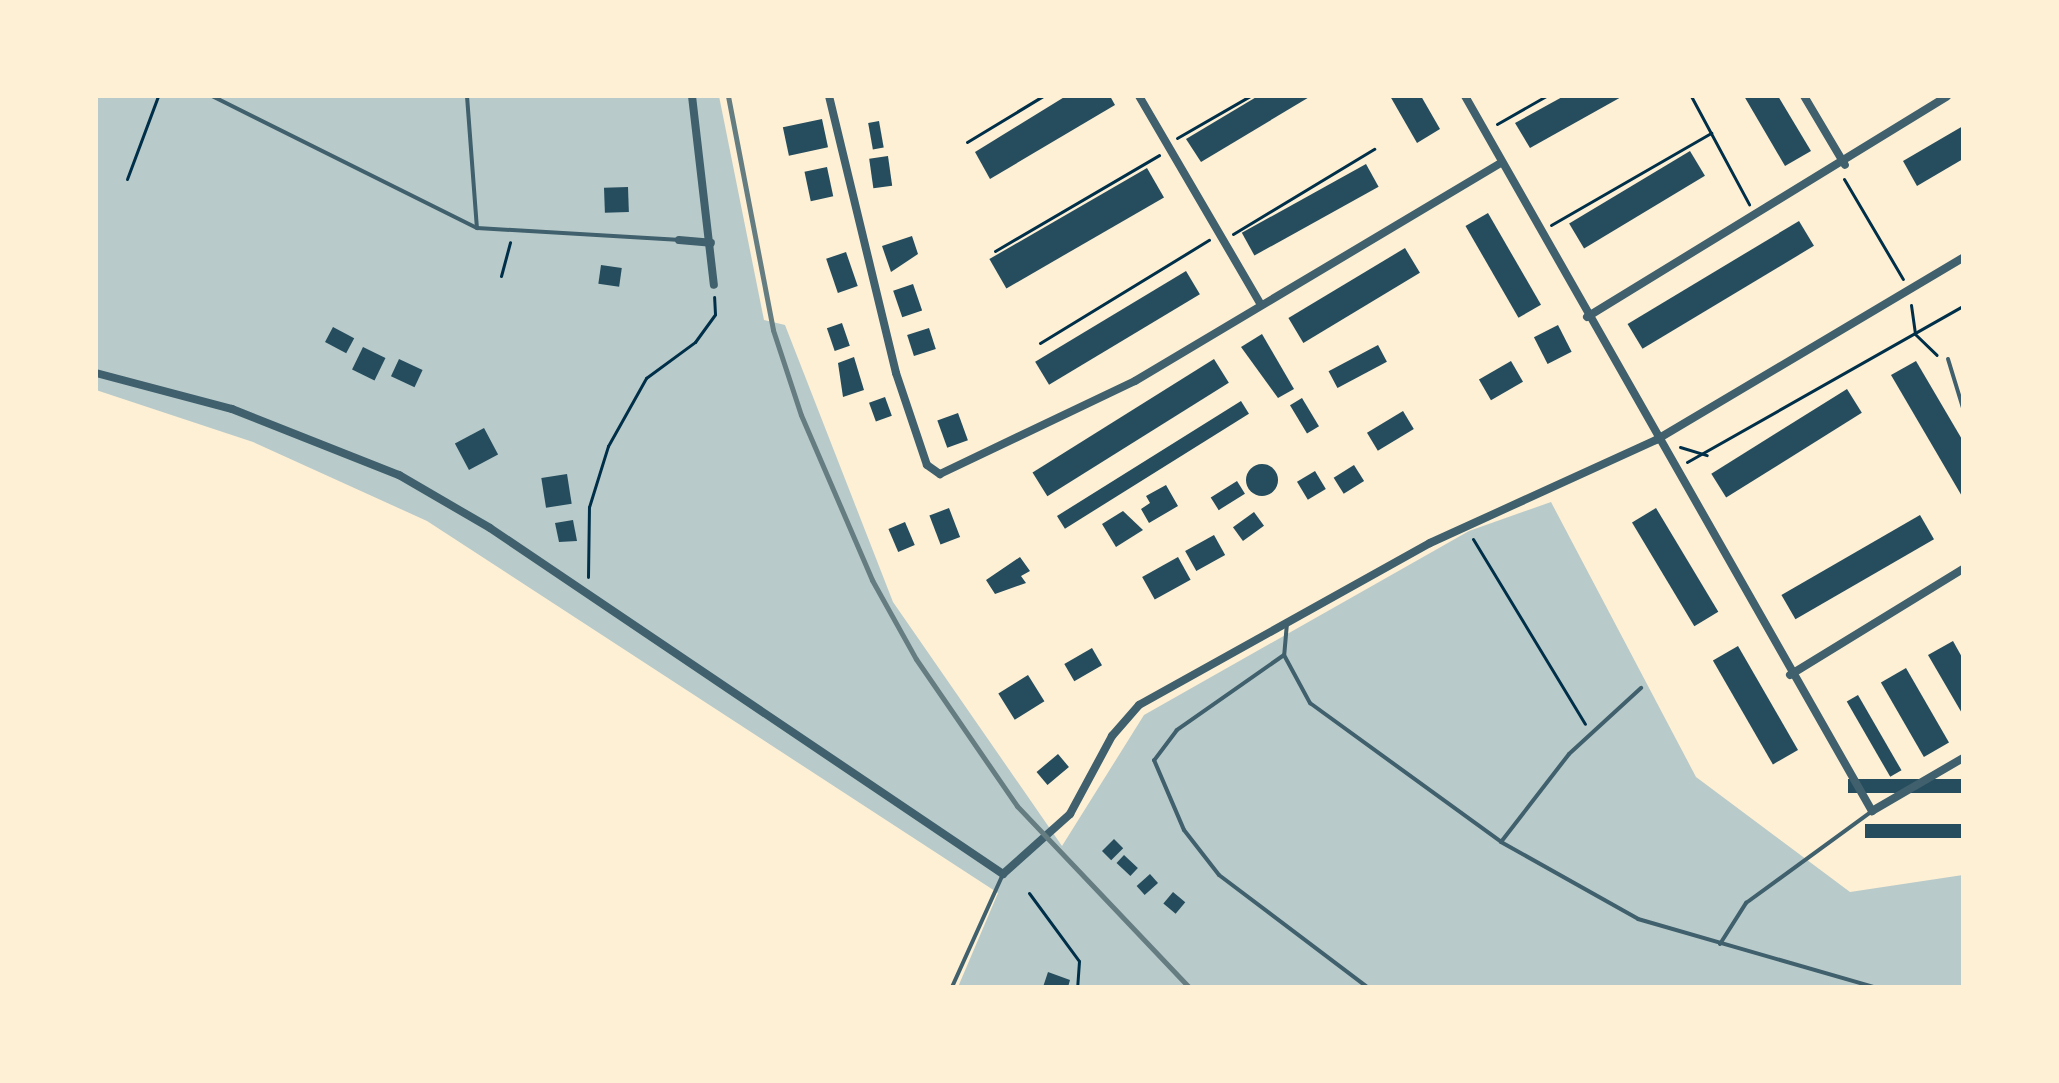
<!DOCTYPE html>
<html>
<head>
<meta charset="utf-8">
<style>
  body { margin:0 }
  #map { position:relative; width:2059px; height:1083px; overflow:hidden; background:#fdf0d5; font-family:Montserrat,sans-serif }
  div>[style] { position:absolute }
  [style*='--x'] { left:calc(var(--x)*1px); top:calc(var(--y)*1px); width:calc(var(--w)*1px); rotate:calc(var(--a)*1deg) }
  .green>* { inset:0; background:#b9caca }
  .building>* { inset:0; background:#264d5e; transform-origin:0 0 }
  .round { border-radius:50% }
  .path>* { height:3px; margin:-1.5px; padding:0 1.5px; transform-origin:1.5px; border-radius:1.5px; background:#003049 }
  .service>* { height:4px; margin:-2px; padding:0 2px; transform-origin:2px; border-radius:2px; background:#3f606c }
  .minor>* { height:8px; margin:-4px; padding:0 4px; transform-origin:4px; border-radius:4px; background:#3f606c }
  .rail>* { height:5px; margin:-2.5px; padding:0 2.5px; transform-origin:2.5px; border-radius:2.5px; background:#657d81 }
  span { translate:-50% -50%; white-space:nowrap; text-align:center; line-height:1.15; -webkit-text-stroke:6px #fdf0d5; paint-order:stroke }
  .frame { position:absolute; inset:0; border:98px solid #fdf0d5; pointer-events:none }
</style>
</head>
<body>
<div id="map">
  <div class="green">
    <i style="clip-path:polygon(96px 96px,719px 96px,764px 320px,785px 325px,893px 602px,1062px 846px,1144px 715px,1469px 531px,1551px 502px,1696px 777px,1850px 892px,1963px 875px,1963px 987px,958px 987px,998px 893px,427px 521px,253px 442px,96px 390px)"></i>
  </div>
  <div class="building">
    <i style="clip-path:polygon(1066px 96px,1110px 96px,1115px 105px,990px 179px,975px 152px)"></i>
    <i style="clip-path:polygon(1258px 96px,1311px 96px,1201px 162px,1186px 139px)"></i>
    <i style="clip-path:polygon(1390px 96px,1421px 96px,1440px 129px,1417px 143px)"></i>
    <i style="clip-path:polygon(1564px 96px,1623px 96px,1530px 148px,1515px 123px)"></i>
    <i style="clip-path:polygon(1744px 96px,1778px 96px,1811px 151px,1785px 166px)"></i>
    <i style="left:822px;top:119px;width:29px;height:40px;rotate:78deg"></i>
    <i style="left:879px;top:121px;width:27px;height:11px;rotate:80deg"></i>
    <i style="clip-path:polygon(1963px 126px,1963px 159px,1917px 186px,1903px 161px)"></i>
    <i style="left:1690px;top:151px;width:29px;height:141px;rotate:59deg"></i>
    <i style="left:888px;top:156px;width:30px;height:19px;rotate:82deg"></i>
    <i style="left:1366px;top:164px;width:26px;height:142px;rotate:61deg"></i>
    <i style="left:827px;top:167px;width:30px;height:23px;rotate:78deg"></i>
    <i style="left:1147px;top:168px;width:34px;height:182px;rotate:60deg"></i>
    <i style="left:628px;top:187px;width:25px;height:24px;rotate:88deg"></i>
    <i style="left:1488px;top:213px;width:106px;height:26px;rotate:60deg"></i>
    <i style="left:1799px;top:221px;width:29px;height:200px;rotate:59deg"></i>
    <i style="clip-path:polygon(912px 236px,918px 254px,891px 272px,882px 246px)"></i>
    <i style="left:1405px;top:248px;width:29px;height:136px;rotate:59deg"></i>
    <i style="left:846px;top:252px;width:36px;height:21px;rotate:71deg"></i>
    <i style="left:601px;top:265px;width:21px;height:19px;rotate:8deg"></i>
    <i style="left:1186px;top:271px;width:27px;height:176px;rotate:59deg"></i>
    <i style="left:913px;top:284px;width:28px;height:21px;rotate:71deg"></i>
    <i style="left:842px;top:323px;width:24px;height:16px;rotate:71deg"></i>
    <i style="left:1558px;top:325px;width:30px;height:27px;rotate:63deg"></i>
    <i style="left:333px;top:327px;width:24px;height:17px;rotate:28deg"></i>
    <i style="left:929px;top:328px;width:22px;height:23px;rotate:72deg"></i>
    <i style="clip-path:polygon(1262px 334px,1294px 389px,1278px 398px,1241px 347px)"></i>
    <i style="left:1378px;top:345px;width:19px;height:56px;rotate:62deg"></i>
    <i style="left:363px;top:347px;width:25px;height:25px;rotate:26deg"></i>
    <i style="clip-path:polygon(854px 357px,864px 390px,843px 397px,838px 363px)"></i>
    <i style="left:399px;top:359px;width:26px;height:19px;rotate:25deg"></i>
    <i style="left:1214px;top:359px;width:28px;height:214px;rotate:58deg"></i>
    <i style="left:1511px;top:361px;width:24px;height:37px;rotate:60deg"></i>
    <i style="clip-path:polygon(1916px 361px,1963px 441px,1963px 498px,1891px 375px)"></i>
    <i style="left:1847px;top:389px;width:28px;height:160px;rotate:58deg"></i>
    <i style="left:885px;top:397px;width:20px;height:17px;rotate:70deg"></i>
    <i style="left:1302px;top:398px;width:33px;height:14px;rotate:59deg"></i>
    <i style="left:1241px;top:401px;width:15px;height:217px;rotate:58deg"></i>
    <i style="left:1403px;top:411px;width:21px;height:42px;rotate:59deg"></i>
    <i style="left:958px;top:413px;width:29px;height:22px;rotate:70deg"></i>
    <i style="left:484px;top:428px;width:30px;height:33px;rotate:62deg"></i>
    <i class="round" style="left:1246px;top:464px;width:32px;height:32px"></i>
    <i style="left:1354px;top:465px;width:19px;height:24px;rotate:58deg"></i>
    <i style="left:1315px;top:471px;width:21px;height:21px;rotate:59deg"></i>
    <i style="left:567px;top:474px;width:30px;height:26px;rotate:81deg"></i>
    <i style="left:1237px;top:481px;width:15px;height:31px;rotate:58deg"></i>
    <i style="clip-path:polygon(1166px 485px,1178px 506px,1149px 523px,1141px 509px,1150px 503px,1146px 496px)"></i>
    <i style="left:949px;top:508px;width:31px;height:21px;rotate:69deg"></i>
    <i style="left:1656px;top:508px;width:121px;height:28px;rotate:59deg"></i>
    <i style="clip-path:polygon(1123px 511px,1143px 530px,1116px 547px,1102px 524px)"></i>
    <i style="left:1254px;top:512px;width:17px;height:26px;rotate:54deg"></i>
    <i style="left:1920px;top:515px;width:28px;height:160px;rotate:60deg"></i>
    <i style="clip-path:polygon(573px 520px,577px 541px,559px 542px,555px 523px)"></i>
    <i style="left:905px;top:522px;width:25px;height:18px;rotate:67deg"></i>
    <i style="left:1214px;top:535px;width:23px;height:33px;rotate:61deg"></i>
    <i style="clip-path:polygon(1020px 557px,1030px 571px,1021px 576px,1026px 583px,995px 594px,986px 580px)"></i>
    <i style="left:1178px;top:557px;width:26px;height:41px;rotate:61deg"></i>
    <i style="clip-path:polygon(1953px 641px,1963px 659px,1963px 715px,1928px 655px)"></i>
    <i style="left:1738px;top:646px;width:120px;height:29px;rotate:60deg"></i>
    <i style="left:1092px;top:648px;width:20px;height:32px;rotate:60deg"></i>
    <i style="left:1906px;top:668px;width:86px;height:29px;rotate:60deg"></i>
    <i style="left:1028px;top:675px;width:31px;height:35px;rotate:58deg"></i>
    <i style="left:1858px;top:695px;width:87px;height:13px;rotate:60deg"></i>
    <i style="left:1058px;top:754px;width:17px;height:28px;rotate:50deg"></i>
    <i style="left:1963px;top:779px;width:14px;height:115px;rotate:90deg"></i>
    <i style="left:1963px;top:824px;width:14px;height:98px;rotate:90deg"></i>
    <i style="left:1114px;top:839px;width:13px;height:17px;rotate:45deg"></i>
    <i style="left:1124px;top:855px;width:19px;height:11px;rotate:43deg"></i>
    <i style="left:1150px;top:874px;width:12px;height:18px;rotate:48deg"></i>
    <i style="left:1173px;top:892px;width:16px;height:15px;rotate:40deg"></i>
    <i style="clip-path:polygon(1048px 972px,1070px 980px,1068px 987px,1043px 987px)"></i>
  </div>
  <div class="path">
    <i style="--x:1691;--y:96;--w:123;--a:61.8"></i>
    <i style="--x:1497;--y:124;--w:56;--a:-29.7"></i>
    <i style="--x:1177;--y:138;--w:84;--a:-29.9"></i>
    <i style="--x:967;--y:142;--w:89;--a:-31.2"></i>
    <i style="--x:127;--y:179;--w:89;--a:-69.5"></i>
    <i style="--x:1844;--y:179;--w:116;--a:59.5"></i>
    <i style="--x:1551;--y:225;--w:185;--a:-29.9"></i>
    <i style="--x:1233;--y:234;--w:165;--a:-31.1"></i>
    <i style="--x:995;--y:251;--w:190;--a:-30.3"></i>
    <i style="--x:501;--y:276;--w:35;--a:-75"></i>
    <i style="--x:1911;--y:305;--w:29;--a:82"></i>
    <i style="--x:1915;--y:334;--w:30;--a:44"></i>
    <i style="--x:1040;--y:343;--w:198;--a:-31.4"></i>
    <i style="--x:1680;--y:447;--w:28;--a:17"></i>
    <i style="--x:1687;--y:462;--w:317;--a:-29.5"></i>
    <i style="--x:1473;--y:539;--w:216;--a:58.8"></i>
    <i style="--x:588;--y:577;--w:70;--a:-89.2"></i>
    <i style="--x:589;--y:507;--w:64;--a:-72.7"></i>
    <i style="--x:608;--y:446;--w:78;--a:-60.8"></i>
    <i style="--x:646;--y:378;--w:61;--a:-36.3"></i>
    <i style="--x:695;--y:342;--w:34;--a:-54"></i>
    <i style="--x:715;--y:314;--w:17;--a:-93"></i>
    <i style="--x:1029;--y:893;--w:84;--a:53.7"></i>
    <i style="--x:1079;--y:961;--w:26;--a:94"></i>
  </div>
  <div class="service">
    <i style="--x:212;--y:96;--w:296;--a:26.5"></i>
    <i style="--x:477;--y:228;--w:200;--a:3.4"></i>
    <i style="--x:467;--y:96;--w:132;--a:85.7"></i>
    <i style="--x:1948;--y:359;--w:51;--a:73"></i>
    <i style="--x:1287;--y:623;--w:32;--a:95"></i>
    <i style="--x:1284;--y:655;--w:55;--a:61.6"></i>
    <i style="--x:1310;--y:703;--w:236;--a:36"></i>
    <i style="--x:1501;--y:842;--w:157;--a:29.3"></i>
    <i style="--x:1638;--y:919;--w:245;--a:16.1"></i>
    <i style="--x:1284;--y:655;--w:131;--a:145"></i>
    <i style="--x:1177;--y:730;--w:38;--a:127"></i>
    <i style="--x:1154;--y:760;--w:76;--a:66.8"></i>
    <i style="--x:1184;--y:830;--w:57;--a:52.1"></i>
    <i style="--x:1219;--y:875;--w:186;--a:37.1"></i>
    <i style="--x:1501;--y:842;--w:111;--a:-52.3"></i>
    <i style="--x:1569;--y:754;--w:98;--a:-42.5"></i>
    <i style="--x:1720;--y:944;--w:49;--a:-57.6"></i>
    <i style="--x:1746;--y:903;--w:156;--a:-36.1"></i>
    <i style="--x:952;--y:987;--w:124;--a:-65.7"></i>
  </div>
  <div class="minor">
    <i style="--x:692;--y:96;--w:190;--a:83.4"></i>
    <i style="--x:829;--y:96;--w:285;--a:76.4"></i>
    <i style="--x:896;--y:373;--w:97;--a:71.4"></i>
    <i style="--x:927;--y:465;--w:16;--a:35"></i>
    <i style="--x:940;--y:474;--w:216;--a:-25.5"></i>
    <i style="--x:1135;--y:381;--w:427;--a:-30.8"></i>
    <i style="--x:1139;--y:96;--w:242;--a:59.7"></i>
    <i style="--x:1465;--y:96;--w:823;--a:60.35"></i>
    <i style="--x:1872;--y:811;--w:105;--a:-30.2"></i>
    <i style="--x:1804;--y:96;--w:80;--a:59.3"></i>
    <i style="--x:679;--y:240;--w:32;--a:5"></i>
    <i style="--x:1587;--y:317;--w:422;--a:-31.5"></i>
    <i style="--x:96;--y:373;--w:141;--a:14.8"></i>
    <i style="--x:232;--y:409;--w:180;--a:21.6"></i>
    <i style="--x:399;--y:475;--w:105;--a:30.2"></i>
    <i style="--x:490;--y:528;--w:619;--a:34"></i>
    <i style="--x:1003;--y:874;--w:90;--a:-41.8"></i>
    <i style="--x:1070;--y:814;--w:89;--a:-61.7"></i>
    <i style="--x:1112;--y:736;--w:41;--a:-48.9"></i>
    <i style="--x:1139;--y:705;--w:333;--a:-29.1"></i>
    <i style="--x:1430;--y:543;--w:248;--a:-24.5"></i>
    <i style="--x:1656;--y:440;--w:357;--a:-30.7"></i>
    <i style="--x:1790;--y:675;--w:203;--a:-31.5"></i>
  </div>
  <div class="rail">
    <i style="--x:728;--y:96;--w:238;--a:79.1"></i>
    <i style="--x:773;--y:330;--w:89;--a:71.8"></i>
    <i style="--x:801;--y:415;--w:180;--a:66.7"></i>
    <i style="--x:872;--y:580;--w:90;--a:60.9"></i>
    <i style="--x:916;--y:659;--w:178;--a:55.5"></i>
    <i style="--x:1017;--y:806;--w:250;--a:46.5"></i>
  </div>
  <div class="frame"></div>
</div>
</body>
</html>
